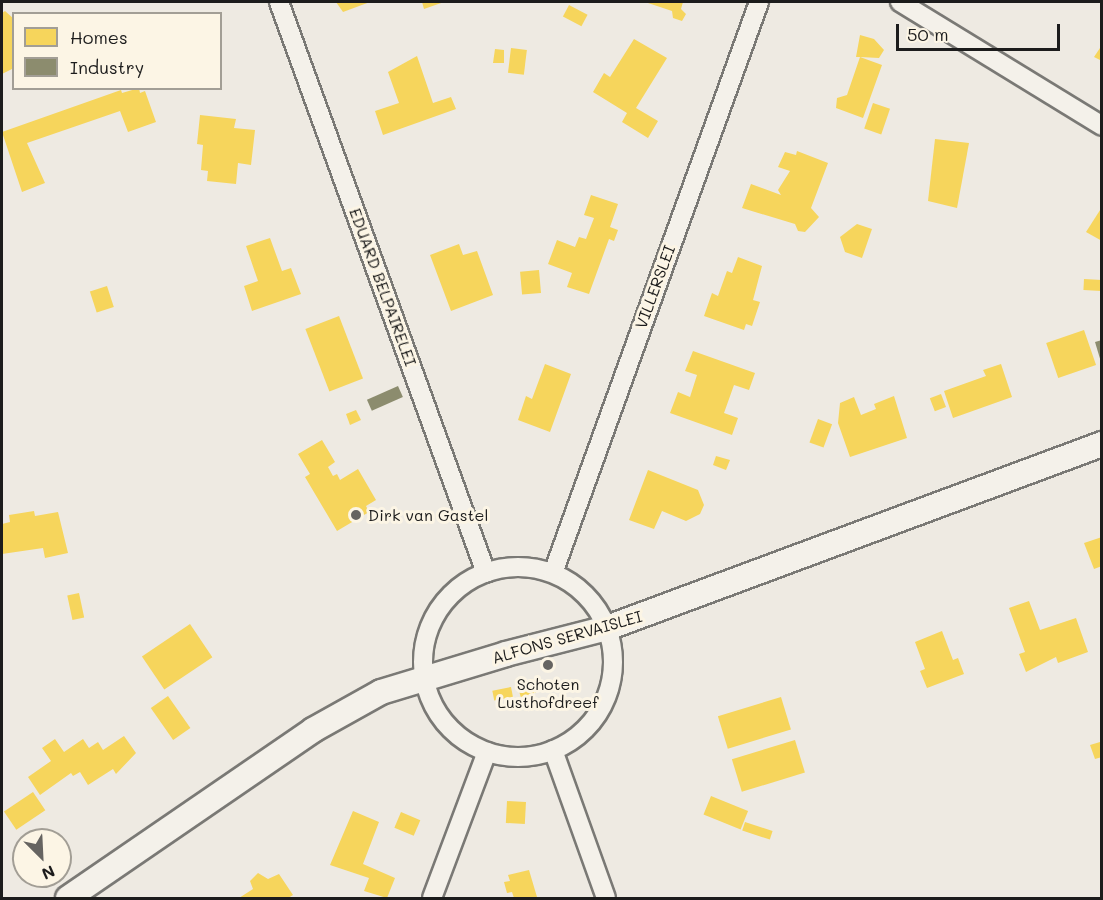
<!DOCTYPE html>
<html>
<head>
<meta charset="utf-8">
<style>
  body { margin:0 }
  #map { position:relative; width:1103px; height:900px; overflow:hidden; background:#eeeae2; font-family:Mali,sans-serif }
  div>[style] { position:absolute }
  [style*='--x'] { left:calc(var(--x)*1px); top:calc(var(--y)*1px); width:calc(var(--w)*1px); rotate:calc(var(--a)*1deg) }
  .homes>* { inset:0; background:#f6d55c; transform-origin:0 0 }
  .industry>* { inset:0; background:#8c8c6e; transform-origin:0 0 }
  .roads { filter:drop-shadow(2px 0 #7a7975) drop-shadow(-2px 0 #7a7975) drop-shadow(0 2px #7a7975) drop-shadow(0 -2px #7a7975) }
  .minor>* { height:18px; margin:-9px; padding:0 9px; transform-origin:9px; border-radius:9px; background:#f4f1ea }
  .minor>.ring { margin:-9px; padding:0; box-sizing:content-box; background:none; border:18px solid #f4f1ea; border-radius:50% }
  .tertiary>* { height:24px; margin:-12px; padding:0 12px; transform-origin:12px; border-radius:12px; background:#f4f1ea }
  .dots>* { width:16px; height:16px; translate:-50% -50%; box-sizing:border-box; border:3px solid #fcf5e5; border-radius:50% }
  span { translate:-50% -50%; white-space:nowrap; text-align:center; line-height:1.15; -webkit-text-stroke:6px #fcf5e5; paint-order:stroke }
  .street-label { font-size:16px; color:#1c1c1c }
  .poi-label { font-size:16px; color:#1c1c1c }
  .left { translate:0 -50%; text-align:left }
  .frame { position:absolute; inset:0; border:3px solid #1c1c1c; pointer-events:none }
  .legend { position:absolute; left:12px; top:12px; width:210px; height:78px; box-sizing:border-box; background:#fcf5e5; border:2px solid #a29e95; margin:0; padding:8px 10px; list-style:none; font-size:18px; color:#1c1c1c }
  .legend li { display:flex; align-items:center; gap:12px; height:30px }
  .legend b { width:30px; border:2px solid #a29e95 }
  .north { position:absolute; left:12px; top:828px; width:60px; height:60px; box-sizing:border-box; background:#fcf5e5; border:2px solid #a29e95; border-radius:50%; rotate:156deg; font-size:16px; font-weight:700; line-height:24px; text-align:center; color:#1c1c1c }
  .north::after { content:''; display:block; margin:auto; width:21px; height:27px; background:#666461; clip-path:polygon(50% 0,100% 100%,50% 72%,0 100%) }
  .scale { position:absolute; left:896px; top:24px; width:164px; height:27px; box-sizing:border-box; border:3px solid #1c1c1c; border-top:0; padding-left:8px; font-size:18px; line-height:21px; white-space:nowrap; color:#1c1c1c; -webkit-text-stroke:4px #fcf5e5; paint-order:stroke }
</style>
</head>
<body>
<div id="map">
  <div class="homes">
    <i style="clip-path:polygon(336px 2px,370px 2px,343px 12px)"></i>
    <i style="clip-path:polygon(422px 2px,444px 2px,424px 9px)"></i>
    <i style="clip-path:polygon(645px 2px,683px 2px,681px 9px,686px 14px,682px 21px,673px 18px,672px 11px)"></i>
    <i style="left:569px;top:5px;width:21px;height:13px;rotate:28deg"></i>
    <i style="clip-path:polygon(5px 11px,14px 19px,14px 68px,2px 74px,2px 13px)"></i>
    <i style="clip-path:polygon(860px 35px,874px 39px,884px 50px,879px 58px,860px 57px,882px 65px,863px 118px,836px 108px,837px 98px,847px 95px,860px 57px,856px 57px)"></i>
    <i style="clip-path:polygon(634px 39px,667px 58px,636px 108px,658px 121px,648px 138px,622px 122px,627px 113px,593px 92px,604px 73px,610px 77px)"></i>
    <i style="clip-path:polygon(1102px 45px,1102px 61px,1094px 57px)"></i>
    <i style="left:511px;top:48px;width:16px;height:25px;rotate:7deg"></i>
    <i style="clip-path:polygon(495px 49px,504px 50px,504px 63px,493px 63px)"></i>
    <i style="clip-path:polygon(417px 56px,433px 103px,451px 97px,456px 109px,383px 135px,375px 111px,399px 103px,388px 72px)"></i>
    <i style="clip-path:polygon(139px 88px,140px 93px,145px 91px,156px 122px,128px 132px,120px 111px,27px 143px,45px 183px,22px 192px,2px 132px,121px 90px,122px 93px)"></i>
    <i style="left:873px;top:103px;width:18px;height:27px;rotate:19deg"></i>
    <i style="clip-path:polygon(200px 115px,236px 119px,234px 128px,255px 130px,251px 165px,238px 163px,236px 184px,207px 181px,208px 171px,201px 170px,203px 145px,197px 144px)"></i>
    <i style="clip-path:polygon(935px 139px,969px 143px,957px 208px,928px 201px)"></i>
    <i style="clip-path:polygon(797px 151px,828px 163px,811px 208px,819px 217px,805px 232px,798px 231px,795px 224px,742px 208px,751px 184px,781px 195px,778px 190px,790px 171px,778px 167px,785px 152px,796px 155px)"></i>
    <i style="clip-path:polygon(591px 195px,618px 204px,610px 227px,618px 230px,614px 241px,609px 239px,589px 294px,567px 287px,572px 273px,548px 264px,557px 240px,575px 247px,579px 237px,586px 239px,594px 218px,584px 215px)"></i>
    <i style="clip-path:polygon(1102px 207px,1102px 241px,1086px 232px)"></i>
    <i style="clip-path:polygon(857px 224px,872px 229px,862px 258px,845px 252px,840px 237px)"></i>
    <i style="clip-path:polygon(270px 238px,282px 271px,291px 268px,301px 294px,252px 311px,244px 286px,258px 281px,246px 246px)"></i>
    <i style="clip-path:polygon(459px 244px,463px 255px,477px 251px,493px 295px,451px 311px,430px 255px)"></i>
    <i style="clip-path:polygon(738px 257px,762px 266px,753px 300px,760px 302px,752px 326px,746px 324px,744px 330px,704px 316px,712px 293px,718px 296px,727px 271px,732px 273px)"></i>
    <i style="left:539px;top:270px;width:23px;height:19px;rotate:85deg"></i>
    <i style="left:1084px;top:279px;width:18px;height:11px;rotate:3deg"></i>
    <i style="left:107px;top:286px;width:22px;height:18px;rotate:72deg"></i>
    <i style="left:339px;top:316px;width:67px;height:36px;rotate:69deg"></i>
    <i style="left:1084px;top:330px;width:37px;height:40px;rotate:71deg"></i>
    <i style="clip-path:polygon(693px 351px,755px 373px,749px 390px,734px 385px,724px 413px,738px 418px,732px 435px,670px 413px,678px 392px,690px 397px,697px 375px,685px 371px)"></i>
    <i style="clip-path:polygon(545px 364px,571px 374px,550px 432px,518px 420px,526px 396px,532px 399px)"></i>
    <i style="clip-path:polygon(1001px 364px,1012px 397px,953px 418px,944px 391px,986px 376px,983px 370px)"></i>
    <i style="left:941px;top:394px;width:14px;height:12px;rotate:69deg"></i>
    <i style="clip-path:polygon(894px 396px,907px 438px,850px 457px,838px 423px,840px 403px,854px 397px,861px 415px,876px 409px,874px 404px)"></i>
    <i style="clip-path:polygon(356px 410px,361px 420px,350px 425px,346px 414px)"></i>
    <i style="left:818px;top:419px;width:15px;height:25px;rotate:20deg"></i>
    <i style="clip-path:polygon(322px 440px,335px 462px,328px 467px,333px 476px,337px 474px,340px 480px,358px 469px,376px 500px,366px 506px,369px 512px,337px 531px,305px 477px,310px 474px,298px 454px)"></i>
    <i style="clip-path:polygon(716px 456px,730px 460px,726px 470px,713px 465px)"></i>
    <i style="clip-path:polygon(648px 470px,698px 490px,704px 505px,700px 514px,686px 521px,662px 511px,654px 529px,629px 520px)"></i>
    <i style="clip-path:polygon(34px 511px,35px 516px,58px 512px,68px 553px,45px 558px,43px 548px,2px 554px,2px 524px,10px 522px,9px 515px)"></i>
    <i style="clip-path:polygon(1102px 537px,1102px 566px,1094px 569px,1084px 543px)"></i>
    <i style="left:79px;top:593px;width:25px;height:12px;rotate:78deg"></i>
    <i style="clip-path:polygon(1029px 601px,1040px 630px,1076px 618px,1088px 652px,1058px 663px,1056px 657px,1026px 672px,1019px 654px,1025px 652px,1009px 608px)"></i>
    <i style="left:190px;top:624px;width:40px;height:58px;rotate:56deg"></i>
    <i style="clip-path:polygon(942px 631px,953px 660px,958px 658px,964px 674px,927px 688px,920px 671px,925px 669px,915px 642px)"></i>
    <i style="left:532px;top:679px;width:14px;height:16px;rotate:73deg"></i>
    <i style="left:511px;top:687px;width:10px;height:19px;rotate:79deg"></i>
    <i style="left:168px;top:696px;width:39px;height:21px;rotate:55deg"></i>
    <i style="left:781px;top:697px;width:34px;height:66px;rotate:73deg"></i>
    <i style="clip-path:polygon(124px 736px,136px 753px,116px 774px,113px 769px,88px 785px,80px 772px,73px 776px,71px 773px,40px 795px,28px 777px,51px 761px,42px 748px,55px 739px,64px 752px,83px 739px,89px 748px,98px 742px,103px 750px)"></i>
    <i style="left:795px;top:740px;width:34px;height:66px;rotate:73deg"></i>
    <i style="clip-path:polygon(1100px 742px,1102px 757px,1095px 759px,1090px 745px)"></i>
    <i style="left:33px;top:792px;width:22px;height:35px;rotate:56deg"></i>
    <i style="left:711px;top:796px;width:40px;height:20px;rotate:22deg"></i>
    <i style="left:507px;top:801px;width:19px;height:22px;rotate:3deg"></i>
    <i style="clip-path:polygon(353px 811px,379px 822px,363px 864px,395px 878px,387px 898px,364px 891px,369px 878px,330px 865px)"></i>
    <i style="left:401px;top:812px;width:21px;height:17px;rotate:23deg"></i>
    <i style="left:745px;top:822px;width:29px;height:9px;rotate:18deg"></i>
    <i style="clip-path:polygon(529px 870px,537px 897px,514px 898px,512px 892px,507px 893px,504px 882px,510px 881px,508px 875px)"></i>
    <i style="clip-path:polygon(258px 873px,268px 879px,279px 874px,293px 895px,288px 898px,239px 898px,253px 889px,250px 881px)"></i>
  </div>
  <div class="industry">
    <i style="clip-path:polygon(1102px 340px,1102px 361px,1101px 362px,1095px 342px)"></i>
    <i style="left:398px;top:386px;width:12px;height:34px;rotate:66deg"></i>
  </div>
  <div class="roads">
    <div class="minor">
      <i style="--x:279;--y:2;--w:607;--a:70.07"></i>
      <i style="--x:900;--y:2;--w:237;--a:31.5"></i>
      <i class="ring" style="left:423px;top:567px;width:172px;height:172px"></i>
      <i style="--x:553;--y:573;--w:607;--a:-70.16"></i>
      <i style="--x:553;--y:750;--w:157;--a:70.3"></i>
      <i style="--x:432;--y:898;--w:156;--a:-69.4"></i>
    </div>
    <div class="tertiary">
      <i style="--x:68;--y:898;--w:297;--a:-34.4"></i>
      <i style="--x:313;--y:730;--w:78;--a:-29.2"></i>
      <i style="--x:381;--y:692;--w:131;--a:-16.9"></i>
      <i style="--x:506;--y:654;--w:104;--a:-14.4"></i>
      <i style="--x:607;--y:628;--w:528;--a:-20.39"></i>
    </div>
  </div>
  <div class="dots">
    <i style="left:356px;top:515px;background:#666461"></i>
    <i style="left:548px;top:665px;background:#666461"></i>
  </div>
  <div class="street-label">
    <span style="left:383px;top:287px;rotate:70deg">EDUARD BELPAIRELEI</span>
    <span style="left:655px;top:287px;rotate:-70deg">VILLERSLEI</span>
    <span style="left:567px;top:637px;rotate:-16deg">ALFONS SERVAISLEI</span>
  </div>
  <div class="poi-label">
    <span class="left" style="left:368px;top:515px">Dirk van Gastel</span>
    <span style="left:548px;top:693px">Schoten<br>Lusthofdreef</span>
  </div>
  <div class="frame"></div>
  <ul class="legend">
  <li><b style="height:16px;background:#f6d55c"></b>Homes</li>
  <li><b style="height:16px;background:#8c8c6e"></b>Industry</li>
  </ul>
  <div class="north">N</div>
  <div class="scale">50 m</div>
</div>
</body>
</html>
